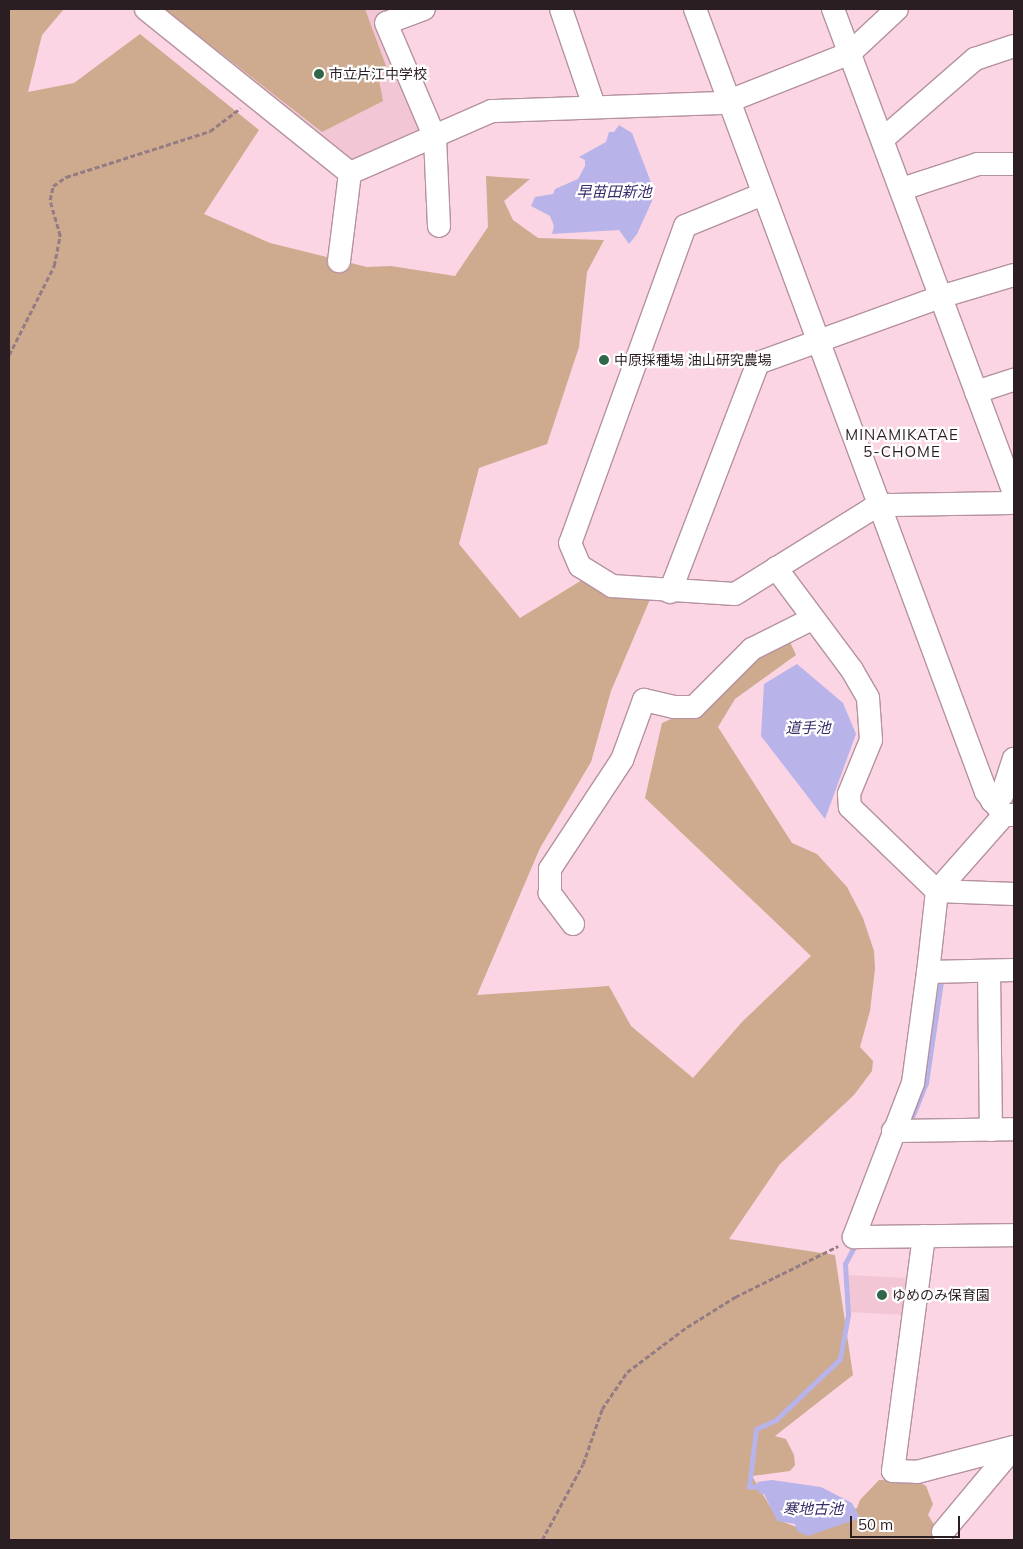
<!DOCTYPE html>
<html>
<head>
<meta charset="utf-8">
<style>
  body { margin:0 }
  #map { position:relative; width:1023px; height:1549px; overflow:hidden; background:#fbd5e3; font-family:Mulish,"Noto Sans JP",sans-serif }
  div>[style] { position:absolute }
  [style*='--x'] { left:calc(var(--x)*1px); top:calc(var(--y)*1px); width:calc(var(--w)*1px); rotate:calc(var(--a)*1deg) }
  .built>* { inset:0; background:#f3c6d6; transform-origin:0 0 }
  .green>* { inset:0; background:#ceaa8e }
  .water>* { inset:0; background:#b8b3e9 }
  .stream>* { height:4.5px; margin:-2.25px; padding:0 2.25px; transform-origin:2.25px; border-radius:2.25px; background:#b8b3e9 }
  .path>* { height:2.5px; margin-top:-1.25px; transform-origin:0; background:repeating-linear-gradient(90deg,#947b84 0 5px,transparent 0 7.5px) }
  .roads { filter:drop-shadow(1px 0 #b5929f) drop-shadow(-1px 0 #b5929f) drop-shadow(0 1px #b5929f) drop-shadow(0 -1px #b5929f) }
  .minor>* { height:22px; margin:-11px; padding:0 11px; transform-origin:11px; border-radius:11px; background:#fff }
  .dots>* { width:14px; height:14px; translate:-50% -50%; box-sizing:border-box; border:2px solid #fff; border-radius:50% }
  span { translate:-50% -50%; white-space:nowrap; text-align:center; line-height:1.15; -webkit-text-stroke:4.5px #fff; paint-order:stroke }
  .poi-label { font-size:14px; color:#2b1e23 }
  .left { translate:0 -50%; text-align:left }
  .water-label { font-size:15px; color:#372b6a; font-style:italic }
  .neighbourhood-label { font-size:15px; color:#2b1e23; letter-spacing:1px }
  .frame { position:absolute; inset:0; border:10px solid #2b1e23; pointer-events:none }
  .scale { position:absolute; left:850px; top:1516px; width:110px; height:22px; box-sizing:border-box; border:2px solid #2b1e23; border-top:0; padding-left:6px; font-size:15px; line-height:18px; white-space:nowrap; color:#2b1e23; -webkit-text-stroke:4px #fff; paint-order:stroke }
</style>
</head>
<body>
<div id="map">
  <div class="built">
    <i style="clip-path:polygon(154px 9px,398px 9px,380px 16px,422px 131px,353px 165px)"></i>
    <i style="left:849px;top:1275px;width:68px;height:37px;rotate:3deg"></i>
  </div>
  <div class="green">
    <i style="clip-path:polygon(9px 9px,64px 9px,42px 35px,28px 92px,74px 83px,140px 34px,259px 130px,204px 214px,270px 243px,367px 267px,391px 266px,455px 276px,488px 227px,486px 176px,530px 179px,504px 201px,513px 220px,538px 238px,604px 240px,587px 272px,579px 347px,547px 444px,479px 468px,459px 544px,520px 618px,582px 580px,651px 597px,611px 691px,591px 762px,540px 848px,477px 995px,609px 986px,631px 1026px,693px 1078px,742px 1022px,811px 956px,645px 798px,662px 723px,700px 707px,750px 659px,789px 640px,796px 655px,735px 699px,718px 727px,792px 843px,817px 854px,847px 887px,863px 918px,874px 951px,875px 969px,870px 1011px,860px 1047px,873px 1061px,872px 1071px,854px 1095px,780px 1164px,729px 1239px,835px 1255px,853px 1375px,775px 1436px,786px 1439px,794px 1455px,795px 1465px,790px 1471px,752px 1476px,778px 1520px,802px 1529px,857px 1508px,860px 1500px,879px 1480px,917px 1481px,926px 1486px,933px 1504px,928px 1515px,944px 1540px,9px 1540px)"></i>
    <i style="clip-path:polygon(164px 9px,365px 9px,386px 66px,379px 80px,383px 101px,322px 132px)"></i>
  </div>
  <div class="water">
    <i style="clip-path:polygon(619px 125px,632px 133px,652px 185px,652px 201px,637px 234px,629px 244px,619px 230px,552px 234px,554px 226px,550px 216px,531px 206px,535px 197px,553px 194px,555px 189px,578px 179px,585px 166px,585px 160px,579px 157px,606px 142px,609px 132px,614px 132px)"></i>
    <i style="clip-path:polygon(797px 664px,843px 703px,856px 734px,825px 819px,761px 736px,764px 684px)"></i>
    <i style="clip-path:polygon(772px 1480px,821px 1487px,852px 1503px,860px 1518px,808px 1536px,797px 1531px,795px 1524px,777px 1521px,764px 1494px,759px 1493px,757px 1482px)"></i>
  </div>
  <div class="stream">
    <i style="--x:909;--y:1125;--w:45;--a:-68"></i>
    <i style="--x:926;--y:1083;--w:102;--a:-81.6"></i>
    <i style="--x:941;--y:982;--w:5;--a:-37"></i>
    <i style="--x:758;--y:1487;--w:9;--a:180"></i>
    <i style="--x:749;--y:1487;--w:58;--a:-83.1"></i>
    <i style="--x:756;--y:1429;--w:22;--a:-24"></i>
    <i style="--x:776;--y:1420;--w:88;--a:-43.6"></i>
    <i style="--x:840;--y:1359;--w:45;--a:-79.7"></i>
    <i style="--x:848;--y:1315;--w:51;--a:-93.4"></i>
    <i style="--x:845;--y:1264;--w:24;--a:-62"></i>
  </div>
  <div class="path">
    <i style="--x:9;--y:355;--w:100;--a:-63.2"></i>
    <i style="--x:54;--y:266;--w:31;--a:-79"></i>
    <i style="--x:60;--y:236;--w:37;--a:-106"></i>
    <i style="--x:50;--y:200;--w:14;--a:-78"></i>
    <i style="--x:53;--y:186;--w:16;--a:-35"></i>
    <i style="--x:66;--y:177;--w:151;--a:-17.7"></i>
    <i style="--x:210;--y:131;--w:38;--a:-37"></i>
    <i style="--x:542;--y:1540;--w:86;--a:-61.7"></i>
    <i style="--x:583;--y:1464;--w:58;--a:-70.9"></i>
    <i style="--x:602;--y:1409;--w:45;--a:-56"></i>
    <i style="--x:627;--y:1372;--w:75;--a:-36.9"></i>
    <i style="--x:687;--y:1327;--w:57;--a:-32"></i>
    <i style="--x:735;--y:1297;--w:115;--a:-26.3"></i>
  </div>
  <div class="roads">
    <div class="minor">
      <i style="--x:146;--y:9;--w:262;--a:38.8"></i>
      <i style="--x:350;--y:173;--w:89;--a:97.1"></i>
      <i style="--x:424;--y:9;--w:40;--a:159.8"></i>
      <i style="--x:386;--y:23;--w:125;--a:66.9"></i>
      <i style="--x:435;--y:138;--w:88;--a:87.4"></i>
      <i style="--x:561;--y:9;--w:96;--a:71.2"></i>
      <i style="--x:592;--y:100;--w:7;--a:106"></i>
      <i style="--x:695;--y:9;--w:835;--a:69.61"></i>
      <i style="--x:986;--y:792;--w:29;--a:52"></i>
      <i style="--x:1004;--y:815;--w:10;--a:0"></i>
      <i style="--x:833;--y:9;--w:517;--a:69.5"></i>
      <i style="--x:884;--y:138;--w:121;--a:-41"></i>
      <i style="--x:975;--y:59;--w:41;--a:-18.4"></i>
      <i style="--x:350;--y:173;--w:155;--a:-23.6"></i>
      <i style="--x:492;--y:111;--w:232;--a:-2"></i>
      <i style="--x:724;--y:103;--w:136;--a:-21.6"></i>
      <i style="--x:850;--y:53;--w:64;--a:-43.1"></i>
      <i style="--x:902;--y:189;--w:80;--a:-18.2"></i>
      <i style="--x:978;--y:164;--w:36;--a:0"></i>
      <i style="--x:763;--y:194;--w:84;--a:157.7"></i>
      <i style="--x:685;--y:226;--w:337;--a:109.9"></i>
      <i style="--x:570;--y:543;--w:25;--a:67"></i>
      <i style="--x:580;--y:566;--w:38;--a:32"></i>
      <i style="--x:612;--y:586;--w:123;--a:3.7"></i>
      <i style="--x:735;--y:594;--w:159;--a:-31.9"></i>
      <i style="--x:870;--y:510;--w:19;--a:-16"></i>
      <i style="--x:888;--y:505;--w:126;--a:-0.9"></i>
      <i style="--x:976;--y:392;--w:40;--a:-18"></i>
      <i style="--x:776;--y:568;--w:127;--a:53.3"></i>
      <i style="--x:852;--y:670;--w:32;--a:60"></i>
      <i style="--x:868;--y:698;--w:42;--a:85.9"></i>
      <i style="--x:871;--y:740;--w:58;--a:112.2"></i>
      <i style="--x:849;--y:794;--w:13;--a:86"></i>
      <i style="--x:850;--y:807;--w:121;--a:44"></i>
      <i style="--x:937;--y:891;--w:77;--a:2.2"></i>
      <i style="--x:670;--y:592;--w:245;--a:-69"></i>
      <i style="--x:758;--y:363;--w:194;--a:-19.9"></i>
      <i style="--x:940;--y:297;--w:77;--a:-16.6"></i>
      <i style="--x:992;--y:801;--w:12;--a:-31"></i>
      <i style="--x:1002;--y:795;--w:38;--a:-72"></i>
      <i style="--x:1004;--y:815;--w:101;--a:131.4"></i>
      <i style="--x:937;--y:891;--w:81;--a:96.3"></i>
      <i style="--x:928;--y:972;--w:86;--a:-1.3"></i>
      <i style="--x:573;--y:924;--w:39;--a:-127"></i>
      <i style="--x:550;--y:893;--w:24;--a:-90"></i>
      <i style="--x:550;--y:869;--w:131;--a:-56.6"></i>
      <i style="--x:622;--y:760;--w:64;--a:-69.9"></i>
      <i style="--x:644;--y:700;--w:31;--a:13"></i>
      <i style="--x:674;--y:707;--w:20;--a:0"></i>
      <i style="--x:694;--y:707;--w:82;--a:-45"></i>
      <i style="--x:752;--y:649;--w:67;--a:-26.6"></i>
      <i style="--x:989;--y:971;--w:159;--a:89.3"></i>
      <i style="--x:928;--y:972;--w:112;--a:97.7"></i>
      <i style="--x:913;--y:1083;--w:165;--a:111"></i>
      <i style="--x:854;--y:1237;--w:160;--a:-0.7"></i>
      <i style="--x:893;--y:1131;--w:121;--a:-0.9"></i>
      <i style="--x:924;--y:1236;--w:237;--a:97.5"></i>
      <i style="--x:893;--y:1471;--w:24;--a:2"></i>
      <i style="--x:917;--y:1472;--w:100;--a:-14.5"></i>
      <i style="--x:943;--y:1532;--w:111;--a:-50.1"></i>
    </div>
  </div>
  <div class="dots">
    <i style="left:319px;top:74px;background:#31664b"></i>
    <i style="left:604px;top:360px;background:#31664b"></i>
    <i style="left:882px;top:1295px;background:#31664b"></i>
  </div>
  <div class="poi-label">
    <span class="left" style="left:329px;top:74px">市立片江中学校</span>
    <span class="left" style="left:614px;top:360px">中原採種場 油山研究農場</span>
    <span class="left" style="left:892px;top:1295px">ゆめのみ保育園</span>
  </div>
  <div class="water-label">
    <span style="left:614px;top:192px">早苗田新池</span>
    <span style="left:808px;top:728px">道手池</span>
    <span style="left:813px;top:1509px">寒地古池</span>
  </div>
  <div class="neighbourhood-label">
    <span style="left:902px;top:443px">MINAMIKATAE<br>5-CHOME</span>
  </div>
  <div class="frame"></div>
  <div class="scale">50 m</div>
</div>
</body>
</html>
